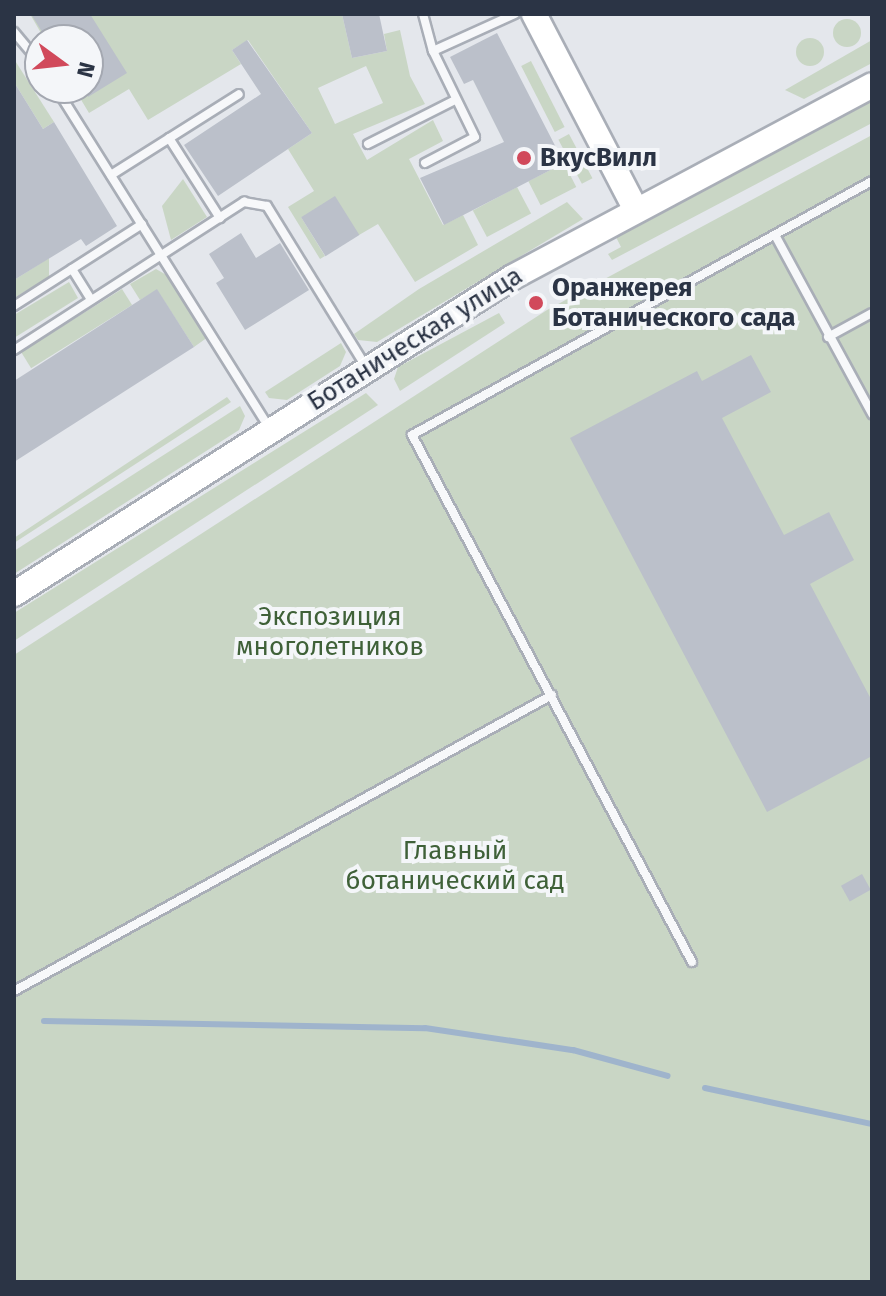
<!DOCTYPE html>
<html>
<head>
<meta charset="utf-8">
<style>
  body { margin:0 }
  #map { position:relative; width:886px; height:1296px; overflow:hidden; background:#e4e7ec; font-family:"Fira Sans",sans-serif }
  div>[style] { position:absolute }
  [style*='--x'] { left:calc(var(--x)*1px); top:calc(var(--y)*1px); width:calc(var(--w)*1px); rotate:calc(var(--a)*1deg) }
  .green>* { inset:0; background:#c9d6c5; transform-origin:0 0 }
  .round { border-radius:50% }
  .stream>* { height:6px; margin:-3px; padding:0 3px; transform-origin:3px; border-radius:3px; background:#9fb4cc }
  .building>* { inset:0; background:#bbc0ca; transform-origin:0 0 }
  .roads { filter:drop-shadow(2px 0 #a9aeb7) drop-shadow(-2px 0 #a9aeb7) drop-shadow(0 2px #a9aeb7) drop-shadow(0 -2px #a9aeb7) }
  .lane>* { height:8px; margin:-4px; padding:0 4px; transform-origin:4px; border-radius:4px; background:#f7f8fa }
  .secondary>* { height:24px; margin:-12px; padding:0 12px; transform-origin:12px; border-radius:12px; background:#fff }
  .dots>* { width:22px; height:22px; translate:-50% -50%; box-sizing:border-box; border:4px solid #f4f6f9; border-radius:50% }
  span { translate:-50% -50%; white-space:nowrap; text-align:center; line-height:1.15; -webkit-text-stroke:8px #f4f6f9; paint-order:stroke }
  .poi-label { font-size:26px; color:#2b3445; font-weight:700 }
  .left { translate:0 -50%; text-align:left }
  .street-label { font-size:26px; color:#2b3445 }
  .park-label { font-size:26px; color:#3f6138 }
  .frame { position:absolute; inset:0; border:16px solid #2b3445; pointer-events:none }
  .north { position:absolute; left:24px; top:24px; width:80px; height:80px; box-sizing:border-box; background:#f4f6f9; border:2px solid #a4a8b1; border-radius:50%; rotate:105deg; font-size:22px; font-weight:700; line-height:32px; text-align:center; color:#2b3445 }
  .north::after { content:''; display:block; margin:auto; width:28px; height:36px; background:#d1495b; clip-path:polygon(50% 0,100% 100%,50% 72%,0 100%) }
</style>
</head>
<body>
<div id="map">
  <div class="green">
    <i style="clip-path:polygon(evenodd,30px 14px,342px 14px,352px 58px,387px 51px,384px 34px,400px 30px,410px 76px,425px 104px,353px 134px,367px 160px,433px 120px,443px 141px,409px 159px,443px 225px,463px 215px,478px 245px,415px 282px,378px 224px,359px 235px,301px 217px,325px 256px,320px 259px,288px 207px,314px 191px,288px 149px,312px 133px,248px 40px,232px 50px,241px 64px,148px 120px,129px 89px,89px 113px,74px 88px,88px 88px,88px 40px,45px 40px,30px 14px,366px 66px,383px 103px,335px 124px,318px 88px,366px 66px)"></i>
    <i class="round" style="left:833px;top:19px;width:28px;height:28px"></i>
    <i class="round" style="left:796px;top:38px;width:28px;height:28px"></i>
    <i style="clip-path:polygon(872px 40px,872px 63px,804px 99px,785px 90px)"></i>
    <i style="clip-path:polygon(14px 59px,54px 122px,43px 129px,14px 82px)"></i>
    <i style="left:531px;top:61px;width:74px;height:11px;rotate:63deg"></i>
    <i style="clip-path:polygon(872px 101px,872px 123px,612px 260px,608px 254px,621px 247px,616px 237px)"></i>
    <i style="left:569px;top:134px;width:50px;height:12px;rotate:62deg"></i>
    <i style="clip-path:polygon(872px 135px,872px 1282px,14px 1282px,14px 655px,547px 310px)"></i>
    <i style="left:564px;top:163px;width:27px;height:40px;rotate:63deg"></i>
    <i style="clip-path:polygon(183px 179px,207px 217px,171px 240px,162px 206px)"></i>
    <i style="left:517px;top:187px;width:30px;height:50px;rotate:62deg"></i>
    <i style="clip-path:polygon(567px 202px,583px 219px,377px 342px,358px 340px,354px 334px,419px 289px)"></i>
    <i style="clip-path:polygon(49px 258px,49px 277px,14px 298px,14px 280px)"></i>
    <i style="clip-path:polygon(156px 269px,170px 277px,208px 337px,194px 347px,157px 290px,140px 300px,130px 284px)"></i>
    <i style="clip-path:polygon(69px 282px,78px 298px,14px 338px,14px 315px)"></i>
    <i style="left:122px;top:289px;width:19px;height:119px;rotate:58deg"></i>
    <i style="clip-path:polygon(499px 313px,505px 323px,400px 391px,394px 379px,398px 367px)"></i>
    <i style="clip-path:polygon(341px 343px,346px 352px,340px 366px,287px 400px,269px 398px,265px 392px)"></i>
    <i style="clip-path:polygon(366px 393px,378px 405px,14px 641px,14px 613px)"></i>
    <i style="clip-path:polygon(227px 397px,231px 402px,14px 543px,14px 538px)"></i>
    <i style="clip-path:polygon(240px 406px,245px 416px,239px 430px,14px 574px,14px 551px)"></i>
  </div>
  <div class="stream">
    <i style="--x:44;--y:1021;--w:381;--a:1.1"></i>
    <i style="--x:425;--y:1028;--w:150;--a:8.5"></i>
    <i style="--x:573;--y:1050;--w:98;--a:15.3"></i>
    <i style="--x:705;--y:1088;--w:171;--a:12.2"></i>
  </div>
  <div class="building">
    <i style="clip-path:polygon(31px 14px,90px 14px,127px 73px,88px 97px,88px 40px,47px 40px)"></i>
    <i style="clip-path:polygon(342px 14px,379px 14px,387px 51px,352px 58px)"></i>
    <i style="clip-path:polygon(497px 33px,564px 163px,444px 225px,420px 178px,504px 142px,473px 80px,464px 84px,450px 57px)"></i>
    <i style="clip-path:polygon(247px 40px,312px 133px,218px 196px,184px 145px,261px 94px,232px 50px)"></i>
    <i style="clip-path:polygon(14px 82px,43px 129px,54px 122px,117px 226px,86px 246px,81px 239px,14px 280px)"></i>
    <i style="left:335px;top:196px;width:46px;height:40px;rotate:58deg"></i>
    <i style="clip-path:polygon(241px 233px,256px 258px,280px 243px,309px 290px,245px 330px,216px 283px,224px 278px,209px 254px)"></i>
    <i style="clip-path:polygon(157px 289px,194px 347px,14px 462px,14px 381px)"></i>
    <i style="clip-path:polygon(751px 355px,771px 392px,722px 418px,784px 535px,829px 512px,854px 560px,810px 584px,872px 701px,872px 756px,767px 812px,570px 438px,697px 371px,702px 381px)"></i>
    <i style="left:862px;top:874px;width:18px;height:24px;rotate:61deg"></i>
  </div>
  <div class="roads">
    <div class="lane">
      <i style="--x:423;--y:14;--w:38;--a:75"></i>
      <i style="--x:433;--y:51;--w:90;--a:-24.3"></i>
      <i style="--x:14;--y:32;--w:40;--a:50"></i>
      <i style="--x:56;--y:88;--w:403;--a:57.9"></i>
      <i style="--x:169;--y:138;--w:95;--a:57.5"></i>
      <i style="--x:368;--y:144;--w:97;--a:-26.8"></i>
      <i style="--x:425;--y:163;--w:56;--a:-27.5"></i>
      <i style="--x:475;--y:137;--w:96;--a:-116"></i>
      <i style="--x:111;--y:175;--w:151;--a:-32.3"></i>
      <i style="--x:775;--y:235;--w:204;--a:61.5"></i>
      <i style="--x:72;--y:269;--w:36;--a:58"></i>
      <i style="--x:14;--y:306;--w:152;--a:-32.6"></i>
      <i style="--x:828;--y:337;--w:50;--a:-28.6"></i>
      <i style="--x:14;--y:350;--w:274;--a:-32.8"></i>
      <i style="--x:244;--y:202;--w:23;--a:10"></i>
      <i style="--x:267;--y:206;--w:187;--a:58.4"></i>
      <i style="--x:692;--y:962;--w:597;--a:-117.98"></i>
      <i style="--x:412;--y:435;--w:525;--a:-28.91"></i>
      <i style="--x:14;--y:991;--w:614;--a:-28.82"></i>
    </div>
    <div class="secondary">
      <i style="--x:534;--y:14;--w:219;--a:62.5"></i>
      <i style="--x:14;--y:594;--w:591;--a:-32.43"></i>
      <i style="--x:513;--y:277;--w:407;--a:-28.1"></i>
    </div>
  </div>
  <div class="dots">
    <i style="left:524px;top:158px;background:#d1495b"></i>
    <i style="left:536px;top:303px;background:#d1495b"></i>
  </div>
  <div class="poi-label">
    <span class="left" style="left:540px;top:158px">ВкусВилл</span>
    <span class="left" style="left:552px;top:303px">Оранжерея<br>Ботанического сада</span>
  </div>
  <div class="street-label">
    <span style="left:415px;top:339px;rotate:-32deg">Ботаническая улица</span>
  </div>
  <div class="park-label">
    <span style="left:330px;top:632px">Экспозиция<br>многолетников</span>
    <span style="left:455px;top:866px">Главный<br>ботанический сад</span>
  </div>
  <div class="frame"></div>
  <div class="north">N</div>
</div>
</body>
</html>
